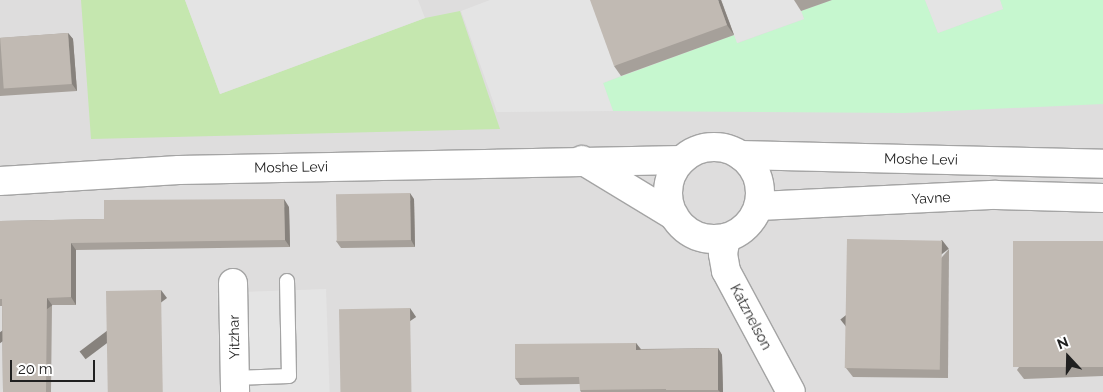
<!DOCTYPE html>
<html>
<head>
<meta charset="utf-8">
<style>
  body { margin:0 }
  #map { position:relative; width:1103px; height:392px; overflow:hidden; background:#f0eee7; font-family:Raleway,sans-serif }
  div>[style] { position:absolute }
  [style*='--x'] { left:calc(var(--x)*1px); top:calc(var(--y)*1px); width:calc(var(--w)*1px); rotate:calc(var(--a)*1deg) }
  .residential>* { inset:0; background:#dedddd; transform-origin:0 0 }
  .grass>* { inset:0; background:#c5e7af }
  .park>* { inset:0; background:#c6f7cf }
  .parking>* { inset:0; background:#e4e4e4; transform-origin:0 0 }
  .roads { filter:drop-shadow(1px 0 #a4a4a4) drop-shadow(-1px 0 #a4a4a4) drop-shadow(0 1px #a4a4a4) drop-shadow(0 -1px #a4a4a4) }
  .service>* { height:14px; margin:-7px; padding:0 7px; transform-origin:7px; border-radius:7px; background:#fff }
  .minor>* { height:28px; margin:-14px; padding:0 14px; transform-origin:14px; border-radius:14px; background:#fff }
  .tertiary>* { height:28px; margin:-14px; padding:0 14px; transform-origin:14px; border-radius:14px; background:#fff }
  .tertiary>.ring { margin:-14px; padding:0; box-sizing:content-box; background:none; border:28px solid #fff; border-radius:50% }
  .wall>* { inset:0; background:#a6a09a }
  .shaded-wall>* { inset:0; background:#87827d; transform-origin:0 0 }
  .building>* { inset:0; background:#c1bab3; transform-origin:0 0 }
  span { translate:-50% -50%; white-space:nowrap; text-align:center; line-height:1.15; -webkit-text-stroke:4px #fff; paint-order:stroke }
  .street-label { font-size:14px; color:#202020 }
  .north { position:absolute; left:1043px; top:332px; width:50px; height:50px; -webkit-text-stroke:4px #fff; paint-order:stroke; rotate:339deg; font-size:14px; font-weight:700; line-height:20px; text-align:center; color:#202020 }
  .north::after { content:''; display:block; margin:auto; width:18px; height:22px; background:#202020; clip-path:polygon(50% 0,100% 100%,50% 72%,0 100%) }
  .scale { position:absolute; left:10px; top:360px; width:85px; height:22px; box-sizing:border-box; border:2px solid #202020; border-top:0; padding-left:6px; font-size:15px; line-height:18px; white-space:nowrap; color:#202020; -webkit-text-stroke:4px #fff; paint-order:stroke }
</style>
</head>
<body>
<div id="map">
  <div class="residential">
    <i style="left:0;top:0;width:1103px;height:392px"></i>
  </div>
  <div class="grass">
    <i style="clip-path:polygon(81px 0,185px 0,220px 94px,425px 18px,460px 11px,500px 129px,91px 139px)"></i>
  </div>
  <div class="park">
    <i style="clip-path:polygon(832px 0,925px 0,938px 33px,1003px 9px,1000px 0,1103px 0,1103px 104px,904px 113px,613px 111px,603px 83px,734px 35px,738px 43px,804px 19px,801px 11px)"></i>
  </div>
  <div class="parking">
    <i style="clip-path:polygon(185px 0,418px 0,425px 18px,220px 94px)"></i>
    <i style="clip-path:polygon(490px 0,594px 0,621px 76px,603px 83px,613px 111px,497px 112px,461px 11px)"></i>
    <i style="clip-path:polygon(722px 0,797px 0,804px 19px,737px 43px)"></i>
    <i style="clip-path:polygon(925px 0,1000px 0,1003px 9px,938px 33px)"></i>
    <i style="left:326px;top:289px;width:103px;height:109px;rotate:88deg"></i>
  </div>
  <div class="roads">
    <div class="service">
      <i style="--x:234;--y:378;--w:55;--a:-2.1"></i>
      <i style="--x:289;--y:376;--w:95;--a:-91.2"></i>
    </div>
    <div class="minor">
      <i style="--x:726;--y:238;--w:16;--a:101"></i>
      <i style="--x:723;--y:254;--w:17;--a:80"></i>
      <i style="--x:726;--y:271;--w:137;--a:61.8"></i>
      <i style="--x:233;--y:283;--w:109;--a:88.9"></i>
    </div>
    <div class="tertiary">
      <i class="ring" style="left:668px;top:147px;width:64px;height:64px"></i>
      <i style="--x:740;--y:155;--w:363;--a:1.4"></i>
      <i style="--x:582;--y:160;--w:108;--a:31.3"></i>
      <i style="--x:0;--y:181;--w:179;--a:-3.5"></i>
      <i style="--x:179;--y:170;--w:503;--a:-1.14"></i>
      <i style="--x:759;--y:206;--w:237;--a:-2.7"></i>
      <i style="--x:996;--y:195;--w:107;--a:1.6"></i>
    </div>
  </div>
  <div class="wall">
    <i style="clip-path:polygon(721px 0,734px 35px,621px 76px,614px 66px)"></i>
    <i style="clip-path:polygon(794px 0,832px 0,801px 11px)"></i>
    <i style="clip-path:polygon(68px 33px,73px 39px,77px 91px,0 96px,0 38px)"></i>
    <i style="clip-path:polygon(414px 199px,415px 247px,341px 248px,336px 241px)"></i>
    <i style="clip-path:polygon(289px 207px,290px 247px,76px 250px,76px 305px,52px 305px,51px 392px,3px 392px,2px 306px,0 306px,0 221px,104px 219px)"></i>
    <i style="clip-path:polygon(1103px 241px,1103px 376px,1024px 379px,1017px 370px)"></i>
    <i style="clip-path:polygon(949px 249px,948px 378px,853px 377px,846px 368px)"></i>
    <i style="clip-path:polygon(636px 343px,641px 349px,718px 348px,722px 355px,723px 392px,581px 392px,580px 390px,580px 384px,520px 385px,515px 378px)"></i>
  </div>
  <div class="shaded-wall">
    <i style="clip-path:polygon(718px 0,721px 0,734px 35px,727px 25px)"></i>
    <i style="clip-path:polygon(68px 33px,73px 39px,77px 91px,72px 84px)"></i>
    <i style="clip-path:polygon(410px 193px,414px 199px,415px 247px,411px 240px)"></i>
    <i style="clip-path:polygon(284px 199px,289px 207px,290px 247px,285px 240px)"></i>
    <i style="left:942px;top:240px;width:11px;height:129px;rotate:52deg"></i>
    <i style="clip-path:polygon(71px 243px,76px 250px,76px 305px,71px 297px)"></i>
    <i style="left:161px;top:290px;width:10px;height:102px;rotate:53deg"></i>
    <i style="left:47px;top:298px;width:9px;height:94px;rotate:54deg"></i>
    <i style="left:410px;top:308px;width:11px;height:84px;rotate:56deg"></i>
    <i style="clip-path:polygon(636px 343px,641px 350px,636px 350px)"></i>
    <i style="clip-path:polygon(718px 348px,722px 355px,723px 392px,720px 392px,718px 390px)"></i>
  </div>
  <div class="building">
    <i style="clip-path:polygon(590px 0,718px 0,727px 25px,614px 66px)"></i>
    <i style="left:68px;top:33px;width:51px;height:68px;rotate:86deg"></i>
    <i style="left:410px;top:193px;width:47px;height:74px;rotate:89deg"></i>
    <i style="clip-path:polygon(284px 199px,285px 240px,71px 243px,71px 297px,47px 298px,46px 392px,3px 392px,2px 299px,0 299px,0 221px,104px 219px,104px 200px)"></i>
    <i style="left:847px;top:239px;width:95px;height:129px;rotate:1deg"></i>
    <i style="left:1103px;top:241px;width:126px;height:90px;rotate:90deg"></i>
    <i style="left:161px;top:290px;width:102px;height:55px;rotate:89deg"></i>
    <i style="left:410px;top:308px;width:84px;height:71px;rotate:89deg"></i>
    <i style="clip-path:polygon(636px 343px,636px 350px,718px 348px,718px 390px,666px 390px,666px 389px,580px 390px,579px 377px,515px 378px,515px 344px)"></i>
  </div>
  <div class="street-label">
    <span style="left:921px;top:159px;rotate:1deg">Moshe Levi</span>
    <span style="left:291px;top:167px;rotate:-1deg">Moshe Levi</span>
    <span style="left:931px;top:198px;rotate:-3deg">Yavne</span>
    <span style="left:751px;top:317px;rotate:62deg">Katznelson</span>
    <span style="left:234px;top:337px;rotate:-91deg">Yitzhar</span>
  </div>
  <div class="north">N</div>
  <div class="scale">20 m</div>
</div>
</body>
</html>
